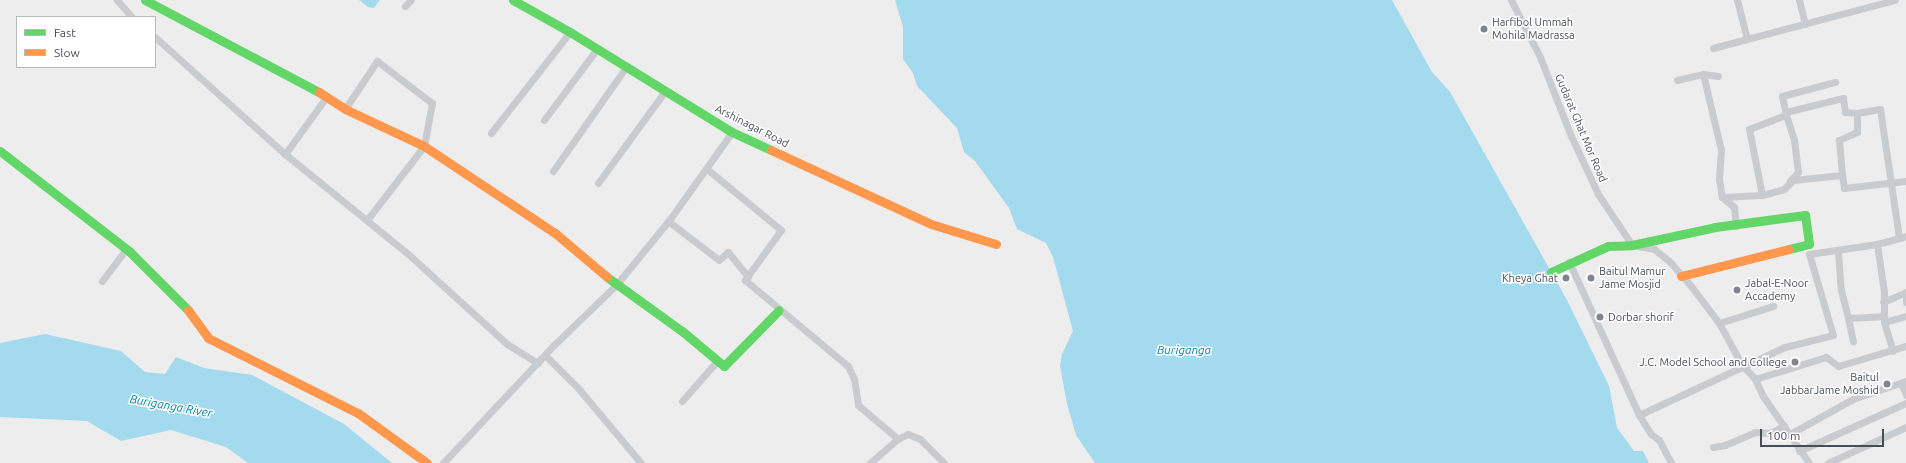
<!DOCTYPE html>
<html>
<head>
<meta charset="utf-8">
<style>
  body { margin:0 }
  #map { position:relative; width:1906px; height:463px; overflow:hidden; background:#eeeded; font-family:Ubuntu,sans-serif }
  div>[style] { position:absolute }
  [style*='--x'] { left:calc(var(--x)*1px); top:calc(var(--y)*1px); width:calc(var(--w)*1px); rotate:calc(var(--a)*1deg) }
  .water>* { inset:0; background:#a3daee }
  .street>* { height:7px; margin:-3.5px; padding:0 3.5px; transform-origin:3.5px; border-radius:3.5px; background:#c9ccce }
  .fast>* { height:9px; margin:-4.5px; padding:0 4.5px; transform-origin:4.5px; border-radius:4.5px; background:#63d668 }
  .slow>* { height:9px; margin:-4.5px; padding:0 4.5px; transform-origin:4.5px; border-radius:4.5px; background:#ff974d }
  .dots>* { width:11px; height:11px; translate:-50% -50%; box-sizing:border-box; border:2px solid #fff; border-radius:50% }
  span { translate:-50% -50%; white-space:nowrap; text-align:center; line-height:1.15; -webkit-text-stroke:3px #fff; paint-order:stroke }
  .poi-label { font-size:11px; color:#444f5a }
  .left { translate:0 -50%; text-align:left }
  .right { translate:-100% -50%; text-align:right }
  .street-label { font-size:11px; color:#444f5a }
  .water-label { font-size:12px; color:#087fa9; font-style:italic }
  .legend { position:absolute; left:16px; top:16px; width:140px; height:52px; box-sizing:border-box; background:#fff; border:1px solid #b4b9bd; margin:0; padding:5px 7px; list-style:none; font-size:12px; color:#444f5a }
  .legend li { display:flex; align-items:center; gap:8px; height:20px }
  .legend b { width:20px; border:1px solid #b4b9bd }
  .scale { position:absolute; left:1760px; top:429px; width:124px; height:18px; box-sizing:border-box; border:2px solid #444f5a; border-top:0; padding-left:5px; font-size:12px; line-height:14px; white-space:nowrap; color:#444f5a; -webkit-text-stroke:3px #fff; paint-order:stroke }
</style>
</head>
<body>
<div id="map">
  <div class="water">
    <i style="clip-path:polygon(359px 0,380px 0,374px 8px,368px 7px)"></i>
    <i style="clip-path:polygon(895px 0,1392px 0,1432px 72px,1450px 92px,1567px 300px,1609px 386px,1617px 428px,1634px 451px,1643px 451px,1649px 463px,1095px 463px,1076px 435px,1067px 404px,1060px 366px,1062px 354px,1073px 331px,1053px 257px,1046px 243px,1017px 229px,1009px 208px,975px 161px,964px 152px,957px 128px,917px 86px,913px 73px,903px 59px,903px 27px)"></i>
    <i style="clip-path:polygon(45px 334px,121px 351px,145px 372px,165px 374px,176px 357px,204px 368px,252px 375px,344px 424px,392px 463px,248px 463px,226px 447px,171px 430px,121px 441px,87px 421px,0 417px,0 343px)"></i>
  </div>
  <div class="street">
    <i style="--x:117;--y:0;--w:23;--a:49"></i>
    <i style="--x:1511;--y:0;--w:64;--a:63"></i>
    <i style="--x:1540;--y:57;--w:85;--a:68.6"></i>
    <i style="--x:1571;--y:136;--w:64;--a:65"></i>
    <i style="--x:1598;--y:194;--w:61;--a:56.3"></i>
    <i style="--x:1632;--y:245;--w:22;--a:10"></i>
    <i style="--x:1654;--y:249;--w:22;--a:39"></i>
    <i style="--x:1671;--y:263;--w:30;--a:49"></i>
    <i style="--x:1691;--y:286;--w:46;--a:52.9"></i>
    <i style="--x:1719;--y:323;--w:48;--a:61.3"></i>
    <i style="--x:1742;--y:365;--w:19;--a:47"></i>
    <i style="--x:1755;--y:379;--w:19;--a:65"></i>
    <i style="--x:1763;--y:396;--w:81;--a:55.5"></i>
    <i style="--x:1737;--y:0;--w:40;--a:75.6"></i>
    <i style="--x:1799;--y:0;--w:25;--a:76"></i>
    <i style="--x:405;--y:6;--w:8;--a:-45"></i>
    <i style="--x:155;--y:37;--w:175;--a:42"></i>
    <i style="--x:1713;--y:48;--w:188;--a:-14.8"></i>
    <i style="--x:1703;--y:74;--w:15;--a:8"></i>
    <i style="--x:1677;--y:80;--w:27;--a:-13"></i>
    <i style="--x:1703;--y:74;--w:78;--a:76.7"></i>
    <i style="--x:1721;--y:150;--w:29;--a:94"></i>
    <i style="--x:1719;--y:179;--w:18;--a:81"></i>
    <i style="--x:327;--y:96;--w:72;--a:125.9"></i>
    <i style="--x:285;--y:154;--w:157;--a:39.1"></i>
    <i style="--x:407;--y:253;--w:135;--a:42.3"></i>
    <i style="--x:507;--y:344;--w:36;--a:32"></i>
    <i style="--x:538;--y:363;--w:4;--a:-56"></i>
    <i style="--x:345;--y:109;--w:58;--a:-56.3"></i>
    <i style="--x:377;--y:61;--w:69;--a:37.4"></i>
    <i style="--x:432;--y:103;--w:44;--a:100.5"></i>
    <i style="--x:424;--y:146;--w:93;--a:127.6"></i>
    <i style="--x:1786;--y:112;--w:59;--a:-13.8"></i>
    <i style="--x:1843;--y:98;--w:14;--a:82"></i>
    <i style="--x:1845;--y:112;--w:12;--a:5"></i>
    <i style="--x:1857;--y:113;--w:19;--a:90"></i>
    <i style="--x:1857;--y:132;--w:20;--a:156"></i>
    <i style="--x:1839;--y:140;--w:35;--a:85"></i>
    <i style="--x:1857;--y:113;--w:23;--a:-10"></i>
    <i style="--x:1880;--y:109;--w:130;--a:81.6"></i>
    <i style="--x:1786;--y:115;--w:26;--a:72"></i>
    <i style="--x:1794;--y:140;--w:32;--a:83"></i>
    <i style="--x:1798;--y:172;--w:12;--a:132"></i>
    <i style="--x:544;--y:120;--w:89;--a:-53.3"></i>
    <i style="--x:491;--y:133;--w:128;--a:-52"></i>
    <i style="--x:707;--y:169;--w:96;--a:39.5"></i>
    <i style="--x:781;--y:230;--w:62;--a:125.8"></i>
    <i style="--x:745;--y:280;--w:134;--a:39.9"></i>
    <i style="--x:848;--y:366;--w:14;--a:65"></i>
    <i style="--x:854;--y:379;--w:26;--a:81"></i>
    <i style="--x:858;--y:405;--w:52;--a:40.4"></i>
    <i style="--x:898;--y:439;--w:11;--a:-27"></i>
    <i style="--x:908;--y:434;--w:13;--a:23"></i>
    <i style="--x:920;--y:439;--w:34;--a:45"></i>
    <i style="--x:553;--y:171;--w:127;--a:-54.9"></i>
    <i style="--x:598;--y:183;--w:114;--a:-53.9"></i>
    <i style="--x:1762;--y:195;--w:67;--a:-101.1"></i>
    <i style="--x:1749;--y:129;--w:40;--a:-21"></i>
    <i style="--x:1786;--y:115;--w:19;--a:-102"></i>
    <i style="--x:1782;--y:96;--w:55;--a:-14.8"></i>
    <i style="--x:668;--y:221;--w:64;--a:37.4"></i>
    <i style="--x:719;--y:260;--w:12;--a:-42"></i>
    <i style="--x:728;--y:252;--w:32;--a:51"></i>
    <i style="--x:1736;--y:226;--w:19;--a:-96"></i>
    <i style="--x:1734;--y:207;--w:16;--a:-140"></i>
    <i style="--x:1722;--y:197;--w:40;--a:-2.9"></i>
    <i style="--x:1762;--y:195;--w:23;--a:-15"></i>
    <i style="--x:1784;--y:189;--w:13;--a:-45"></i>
    <i style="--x:1793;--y:180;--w:49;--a:-5.8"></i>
    <i style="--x:1842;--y:175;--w:13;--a:81"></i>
    <i style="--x:1844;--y:188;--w:62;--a:-6.4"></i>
    <i style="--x:1877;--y:244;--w:49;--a:81.7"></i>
    <i style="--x:1884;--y:292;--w:30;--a:90"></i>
    <i style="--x:1884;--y:322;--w:30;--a:73"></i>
    <i style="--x:1838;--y:251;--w:39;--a:86"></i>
    <i style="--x:1841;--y:290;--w:29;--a:76"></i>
    <i style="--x:1848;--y:318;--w:35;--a:-3"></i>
    <i style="--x:1569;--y:262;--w:168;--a:65.4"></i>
    <i style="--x:1639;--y:415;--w:22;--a:58"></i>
    <i style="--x:1651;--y:434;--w:10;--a:37"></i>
    <i style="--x:1659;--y:440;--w:26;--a:62"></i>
    <i style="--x:102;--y:281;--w:40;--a:-53"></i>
    <i style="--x:1906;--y:292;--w:10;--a:90"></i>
    <i style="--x:1883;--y:302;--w:23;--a:-23"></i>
    <i style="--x:1848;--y:318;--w:24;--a:78"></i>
    <i style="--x:1884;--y:322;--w:23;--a:-15"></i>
    <i style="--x:1719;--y:323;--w:57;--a:-17.5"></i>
    <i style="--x:545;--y:355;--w:47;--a:45"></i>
    <i style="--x:578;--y:388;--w:98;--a:50"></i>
    <i style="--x:1755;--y:379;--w:74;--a:-17.2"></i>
    <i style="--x:1826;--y:357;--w:15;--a:37"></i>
    <i style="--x:1838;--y:366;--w:71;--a:-16.4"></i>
    <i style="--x:1901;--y:383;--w:13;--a:67"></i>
    <i style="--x:682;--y:401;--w:53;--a:-48.8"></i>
    <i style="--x:1639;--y:415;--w:161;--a:-25"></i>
    <i style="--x:1785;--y:347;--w:49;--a:-14"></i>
    <i style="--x:1833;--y:335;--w:84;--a:-106.5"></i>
    <i style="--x:1809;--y:254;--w:69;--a:-8.4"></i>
    <i style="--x:1877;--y:244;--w:30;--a:-15"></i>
    <i style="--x:1788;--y:435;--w:74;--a:-29"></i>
    <i style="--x:1853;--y:399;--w:56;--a:-18.8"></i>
    <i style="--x:1713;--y:447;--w:12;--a:-9"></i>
    <i style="--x:1725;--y:445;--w:33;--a:-23"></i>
    <i style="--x:1755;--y:432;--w:15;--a:4"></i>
    <i style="--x:1770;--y:433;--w:16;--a:-27"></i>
    <i style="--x:1799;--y:451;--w:117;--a:-24.2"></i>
    <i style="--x:443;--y:463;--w:162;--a:-46.8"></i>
    <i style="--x:554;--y:345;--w:86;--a:-44.1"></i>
    <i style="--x:616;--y:285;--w:85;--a:-50.7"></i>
    <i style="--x:670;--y:219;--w:107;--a:-54.5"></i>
    <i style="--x:870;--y:463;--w:37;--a:-41"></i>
    <i style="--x:1828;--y:463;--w:86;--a:-24.8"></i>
  </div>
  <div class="fast">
    <i style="--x:145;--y:0;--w:197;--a:27.9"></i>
    <i style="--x:513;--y:0;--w:65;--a:29.3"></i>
    <i style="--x:570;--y:32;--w:190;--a:31.7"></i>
    <i style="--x:732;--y:132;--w:43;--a:24.8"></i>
    <i style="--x:0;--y:151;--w:165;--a:37.8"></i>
    <i style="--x:130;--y:252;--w:82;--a:45"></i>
    <i style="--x:1551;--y:272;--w:63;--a:-24.5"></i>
    <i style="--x:1608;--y:246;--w:24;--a:-2"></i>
    <i style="--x:1632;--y:245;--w:85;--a:-12.2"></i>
    <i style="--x:1715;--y:227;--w:91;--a:-7.6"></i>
    <i style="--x:1805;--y:215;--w:29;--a:82"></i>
    <i style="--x:1809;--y:244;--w:21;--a:166"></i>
    <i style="--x:607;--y:277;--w:92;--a:35.8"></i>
    <i style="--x:682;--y:331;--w:55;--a:39.8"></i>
    <i style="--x:724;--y:366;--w:78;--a:-45.5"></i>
  </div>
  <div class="slow">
    <i style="--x:319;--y:92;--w:31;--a:33"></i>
    <i style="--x:345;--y:109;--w:87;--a:25.1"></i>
    <i style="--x:424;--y:146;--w:157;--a:33.6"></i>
    <i style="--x:555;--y:233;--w:68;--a:40.2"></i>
    <i style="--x:771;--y:150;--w:176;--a:24.8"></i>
    <i style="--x:931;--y:224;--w:68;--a:17.1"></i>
    <i style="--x:1681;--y:276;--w:111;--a:-14"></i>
    <i style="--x:188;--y:310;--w:34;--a:54"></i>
    <i style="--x:208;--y:338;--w:168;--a:26.6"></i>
    <i style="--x:358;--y:413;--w:85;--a:35.9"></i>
  </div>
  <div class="dots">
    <i style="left:1484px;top:29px;background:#80868d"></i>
    <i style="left:1566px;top:278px;background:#80868d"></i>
    <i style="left:1591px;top:278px;background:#80868d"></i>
    <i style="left:1737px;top:290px;background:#80868d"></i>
    <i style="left:1600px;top:317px;background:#80868d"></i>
    <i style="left:1795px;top:362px;background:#80868d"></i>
    <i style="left:1887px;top:384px;background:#80868d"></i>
  </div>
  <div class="poi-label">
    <span class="left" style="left:1492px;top:29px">Harfibol Ummah<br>Mohila Madrassa</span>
    <span class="left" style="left:1599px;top:278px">Baitul Mamur<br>Jame Mosjid</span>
    <span class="right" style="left:1558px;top:278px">Kheya Ghat</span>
    <span class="left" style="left:1745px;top:290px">Jabal-E-Noor<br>Accademy</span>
    <span class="left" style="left:1608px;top:317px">Dorbar shorif</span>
    <span class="right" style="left:1787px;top:362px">J.C. Model School and College</span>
    <span class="right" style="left:1879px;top:384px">Baitul<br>JabbarJame Moshid</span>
  </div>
  <div class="street-label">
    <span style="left:752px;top:126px;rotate:27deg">Arshinagar Road</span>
    <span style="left:1581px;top:128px;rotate:67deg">Gudarat Ghat Mor Road</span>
  </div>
  <div class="water-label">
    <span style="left:1184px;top:350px">Buriganga</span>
    <span style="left:171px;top:406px;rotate:10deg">Buriganga River</span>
  </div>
  <ul class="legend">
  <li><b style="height:5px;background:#63d668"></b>Fast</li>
  <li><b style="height:5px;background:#ff974d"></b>Slow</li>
  </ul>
  <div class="scale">100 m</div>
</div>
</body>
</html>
